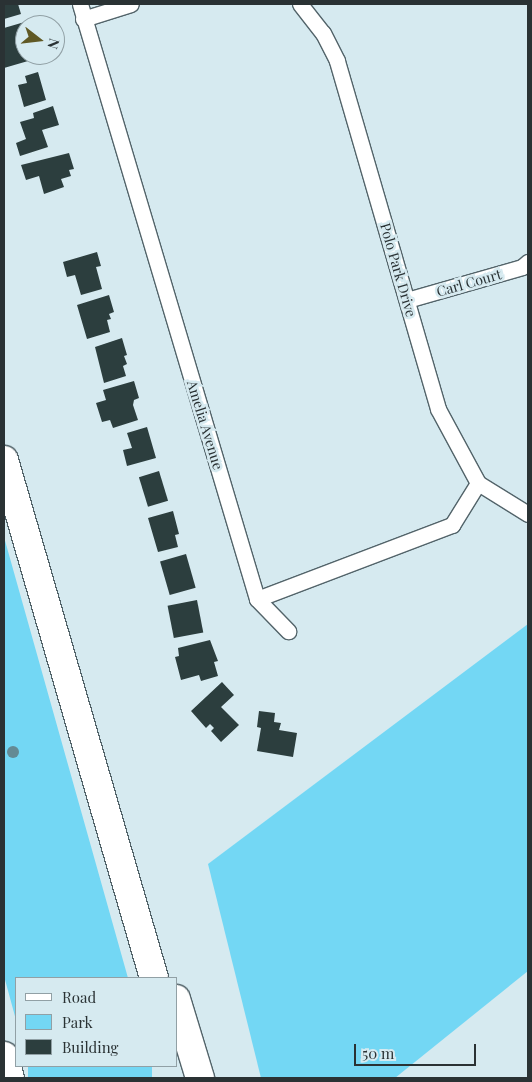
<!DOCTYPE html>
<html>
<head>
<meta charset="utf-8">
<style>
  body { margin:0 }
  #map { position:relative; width:532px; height:1082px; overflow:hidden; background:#d6eaf0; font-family:"Playfair Display",serif }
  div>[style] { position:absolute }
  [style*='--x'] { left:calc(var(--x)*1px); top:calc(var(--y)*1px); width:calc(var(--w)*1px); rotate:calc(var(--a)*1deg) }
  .green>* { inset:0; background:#73d7f4; transform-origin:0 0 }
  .building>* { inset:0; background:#2c3e3e; transform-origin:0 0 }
  .roads { filter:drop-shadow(1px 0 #53646a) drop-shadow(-1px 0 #53646a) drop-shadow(0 1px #53646a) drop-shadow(0 -1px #53646a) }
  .minor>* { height:15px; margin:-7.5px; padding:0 7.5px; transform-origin:7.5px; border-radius:7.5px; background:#fff }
  .motorway>* { height:28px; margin:-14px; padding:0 14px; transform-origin:14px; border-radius:14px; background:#fff }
  .trees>* { width:12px; height:12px; margin:-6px; border-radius:50%; background:#648a94 }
  span { translate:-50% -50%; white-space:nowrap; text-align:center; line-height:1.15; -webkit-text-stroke:5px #d6eaf0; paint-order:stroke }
  .street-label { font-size:14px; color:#2a3234 }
  .frame { position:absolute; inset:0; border:5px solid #2a3234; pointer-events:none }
  .legend { position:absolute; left:15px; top:977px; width:162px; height:90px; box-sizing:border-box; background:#d6eaf0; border:1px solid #91a0a5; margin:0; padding:6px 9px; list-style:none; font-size:15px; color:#2a3234 }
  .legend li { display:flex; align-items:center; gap:10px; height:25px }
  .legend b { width:25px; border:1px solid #91a0a5 }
  .north { position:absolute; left:15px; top:15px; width:50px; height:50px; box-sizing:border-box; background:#d6eaf0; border:1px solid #91a0a5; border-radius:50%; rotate:106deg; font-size:14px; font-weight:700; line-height:20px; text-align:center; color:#2a3234 }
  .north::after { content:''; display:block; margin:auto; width:18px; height:22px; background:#605925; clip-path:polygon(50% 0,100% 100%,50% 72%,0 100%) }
  .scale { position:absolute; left:354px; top:1044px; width:122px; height:22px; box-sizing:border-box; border:2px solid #2a3234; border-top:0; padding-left:6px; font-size:15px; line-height:18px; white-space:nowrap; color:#2a3234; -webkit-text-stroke:4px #d6eaf0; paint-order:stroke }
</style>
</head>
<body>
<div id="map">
  <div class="green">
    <i style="clip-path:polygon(4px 537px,128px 978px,16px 978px,16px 1020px,4px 976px)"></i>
    <i style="clip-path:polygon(528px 624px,528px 971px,395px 1078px,261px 1078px,208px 864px)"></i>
    <i style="left:28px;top:1066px;width:124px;height:12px"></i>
  </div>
  <div class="building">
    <i style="clip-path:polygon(4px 4px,18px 4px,21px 14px,4px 19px)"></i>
    <i style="clip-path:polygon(28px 21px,30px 25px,25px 25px,24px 47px,28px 61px,4px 68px,4px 28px)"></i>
    <i style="clip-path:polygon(38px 72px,46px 100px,24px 107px,18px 85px,27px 83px,25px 76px)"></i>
    <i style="clip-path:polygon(53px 106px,59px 125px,42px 130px,48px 147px,20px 156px,16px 143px,26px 139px,20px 122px,34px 118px,33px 113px)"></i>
    <i style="clip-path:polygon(69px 153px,74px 169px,69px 170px,71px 176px,61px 179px,64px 187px,44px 194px,39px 176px,26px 180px,21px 165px)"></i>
    <i style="clip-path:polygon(97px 252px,101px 266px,96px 267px,102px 289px,81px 295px,75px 275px,67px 277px,63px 262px)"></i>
    <i style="clip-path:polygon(109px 295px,114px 312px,109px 314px,111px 319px,107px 320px,110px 332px,87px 339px,77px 305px)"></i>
    <i style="clip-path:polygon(122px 338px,127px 355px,124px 356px,127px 364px,123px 366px,126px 376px,104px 383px,95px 347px)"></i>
    <i style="clip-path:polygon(134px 381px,139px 398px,134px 400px,133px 405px,138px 420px,113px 428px,110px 420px,102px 422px,96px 403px,106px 400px,103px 390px)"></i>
    <i style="clip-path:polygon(147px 427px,156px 458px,127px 466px,123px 450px,132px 448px,127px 433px)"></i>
    <i style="left:159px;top:471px;width:31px;height:21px;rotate:73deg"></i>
    <i style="clip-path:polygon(173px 511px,179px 534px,175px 535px,178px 547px,158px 552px,148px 518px)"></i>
    <i style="left:186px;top:554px;width:35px;height:27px;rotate:74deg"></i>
    <i style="left:197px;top:600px;width:33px;height:30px;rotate:79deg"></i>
    <i style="clip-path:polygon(210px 640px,218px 661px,214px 662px,218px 676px,201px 681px,199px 675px,181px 680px,175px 657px,179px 656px,178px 648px)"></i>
    <i style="clip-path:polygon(222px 682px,234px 695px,221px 707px,239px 725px,221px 742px,211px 731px,214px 728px,210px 724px,206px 728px,191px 711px)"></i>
    <i style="clip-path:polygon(259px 711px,275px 713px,274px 722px,281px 723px,279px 730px,297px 733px,293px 757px,257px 751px,261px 728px,257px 727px)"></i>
  </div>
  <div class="roads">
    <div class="minor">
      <i style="--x:80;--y:4;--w:621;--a:73.43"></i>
      <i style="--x:257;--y:599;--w:209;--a:-20.8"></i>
      <i style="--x:452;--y:525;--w:49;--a:-58.2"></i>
      <i style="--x:300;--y:4;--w:37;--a:52"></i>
      <i style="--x:323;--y:33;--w:31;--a:63"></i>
      <i style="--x:337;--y:61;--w:362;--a:73.8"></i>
      <i style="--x:438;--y:409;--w:84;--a:61.6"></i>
      <i style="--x:478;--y:483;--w:59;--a:31.8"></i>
      <i style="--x:83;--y:19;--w:50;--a:-17.4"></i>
      <i style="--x:407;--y:300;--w:120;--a:-16"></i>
      <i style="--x:522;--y:267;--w:8;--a:-40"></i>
      <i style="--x:257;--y:599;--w:45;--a:45.9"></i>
    </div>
    <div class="motorway">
      <i style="--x:4;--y:460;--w:539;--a:73.85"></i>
      <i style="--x:176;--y:999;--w:83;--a:73.1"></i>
      <i style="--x:4;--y:1056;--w:23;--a:75"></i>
    </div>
  </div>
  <div class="trees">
    <i style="left:13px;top:752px"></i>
  </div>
  <div class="street-label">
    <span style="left:398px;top:270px;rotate:74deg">Polo Park Drive</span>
    <span style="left:469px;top:283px;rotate:-16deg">Carl Court</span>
    <span style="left:205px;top:425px;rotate:73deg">Amelia Avenue</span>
  </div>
  <div class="frame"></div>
  <ul class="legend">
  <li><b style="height:6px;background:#fff"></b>Road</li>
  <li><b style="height:14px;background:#73d7f4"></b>Park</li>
  <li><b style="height:14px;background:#2c3e3e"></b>Building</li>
  </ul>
  <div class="north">N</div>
  <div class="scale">50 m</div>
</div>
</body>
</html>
